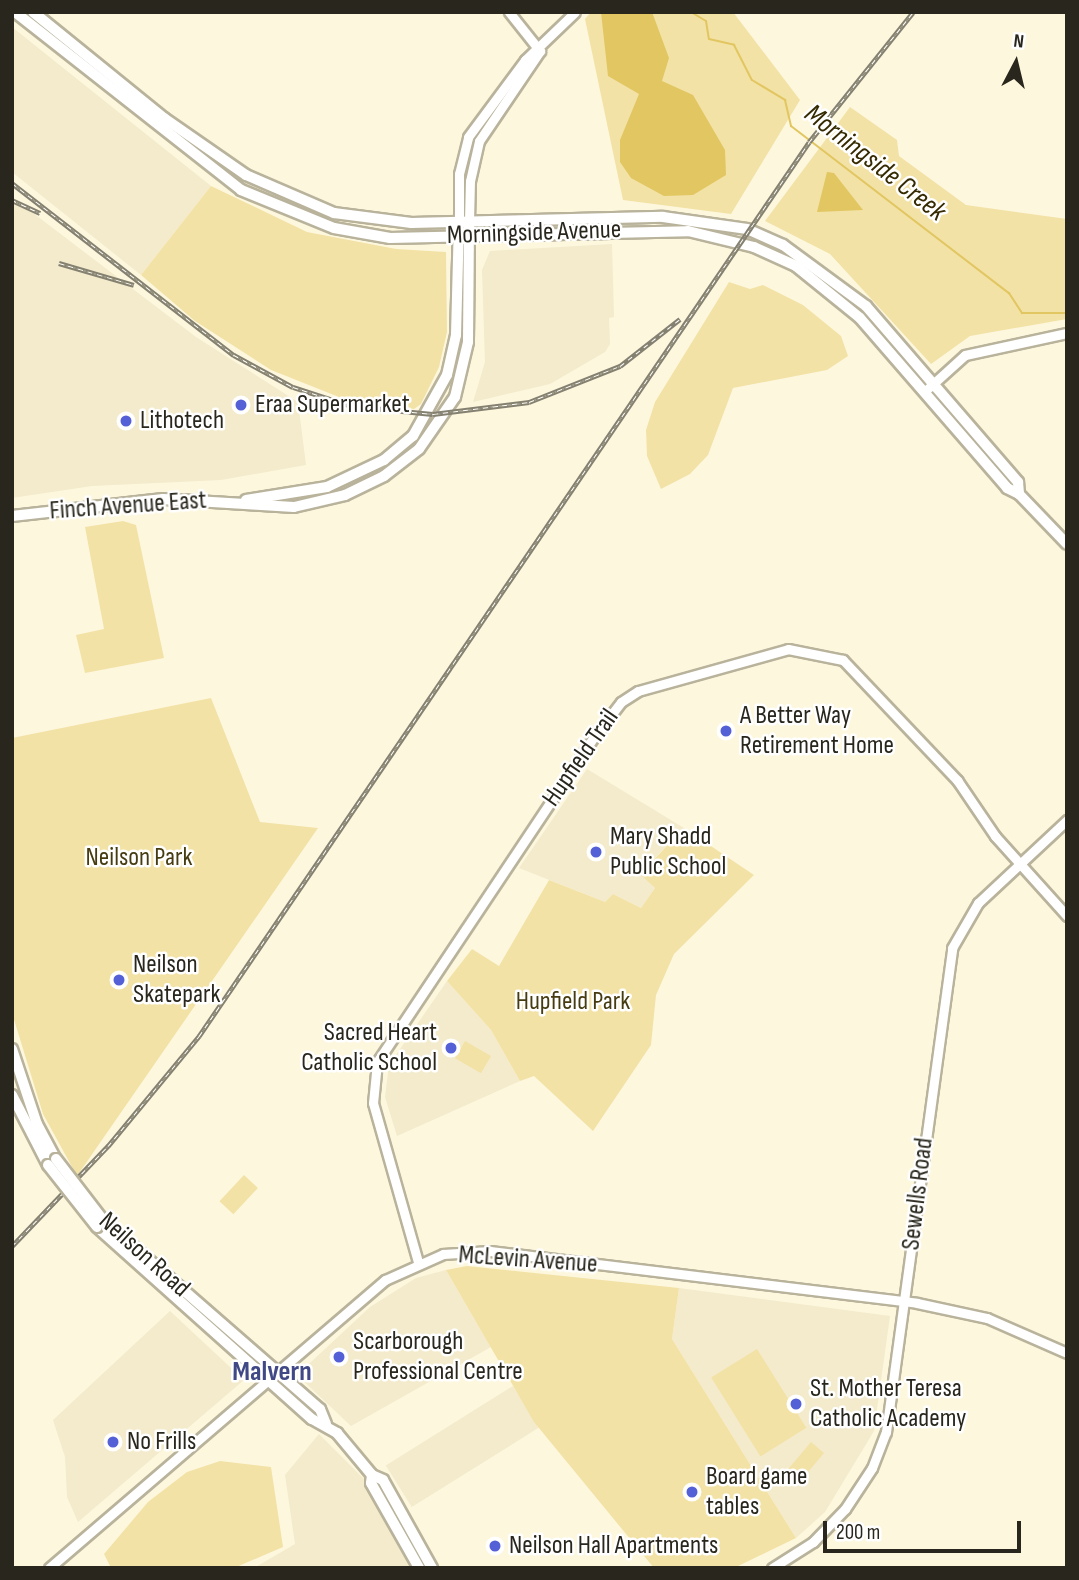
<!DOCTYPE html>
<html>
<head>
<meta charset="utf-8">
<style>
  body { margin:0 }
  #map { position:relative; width:1079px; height:1580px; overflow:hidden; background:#fdf7de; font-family:"Sofia Sans Condensed",sans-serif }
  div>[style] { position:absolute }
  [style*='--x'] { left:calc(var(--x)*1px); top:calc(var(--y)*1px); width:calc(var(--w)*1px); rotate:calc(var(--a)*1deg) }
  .built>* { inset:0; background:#f3ebcb; transform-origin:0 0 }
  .green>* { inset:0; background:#f3e2a6; transform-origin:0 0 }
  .water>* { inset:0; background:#e1c661 }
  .stream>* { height:2px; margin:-1px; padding:0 1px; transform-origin:1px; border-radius:1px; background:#e1c661 }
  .roads { filter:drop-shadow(2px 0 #b9b39c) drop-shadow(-2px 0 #b9b39c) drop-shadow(0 2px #b9b39c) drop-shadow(0 -2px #b9b39c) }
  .minor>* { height:9px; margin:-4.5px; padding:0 4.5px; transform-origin:4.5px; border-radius:4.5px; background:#fff }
  .major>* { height:10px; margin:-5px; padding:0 5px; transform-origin:5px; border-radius:5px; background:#fff }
  .rail>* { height:4.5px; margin-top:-2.25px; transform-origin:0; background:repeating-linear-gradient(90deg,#fff 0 5px,#858171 0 10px); box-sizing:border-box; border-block:2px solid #858171 }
  .bridges { filter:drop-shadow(2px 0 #b9b39c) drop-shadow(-2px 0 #b9b39c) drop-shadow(0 2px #b9b39c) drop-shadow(0 -2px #b9b39c) }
  .major-bridge>* { height:10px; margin:-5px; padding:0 5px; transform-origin:5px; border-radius:5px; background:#fff }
  .dots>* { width:19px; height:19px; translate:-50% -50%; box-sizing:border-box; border:4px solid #fff; border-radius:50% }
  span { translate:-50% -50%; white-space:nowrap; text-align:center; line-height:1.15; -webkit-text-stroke:5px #fff; paint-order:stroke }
  .street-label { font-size:26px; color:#29271d }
  .poi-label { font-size:26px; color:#29271d }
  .left { translate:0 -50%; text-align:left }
  .right { translate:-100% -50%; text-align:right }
  .park-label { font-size:26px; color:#473c11 }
  .water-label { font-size:28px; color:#352a00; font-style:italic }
  .neighbourhood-label { font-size:28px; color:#404986; font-weight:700 }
  .frame { position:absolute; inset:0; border:14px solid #29271d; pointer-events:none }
  .north { position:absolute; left:981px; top:28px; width:70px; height:70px; -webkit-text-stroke:5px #fff; paint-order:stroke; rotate:7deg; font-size:19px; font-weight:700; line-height:28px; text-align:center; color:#29271d }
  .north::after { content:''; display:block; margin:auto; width:24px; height:32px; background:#29271d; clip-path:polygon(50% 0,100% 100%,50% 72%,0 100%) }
  .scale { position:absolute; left:823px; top:1521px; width:198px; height:32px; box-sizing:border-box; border:4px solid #29271d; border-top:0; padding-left:9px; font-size:21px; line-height:24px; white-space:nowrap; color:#29271d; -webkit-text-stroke:5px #fff; paint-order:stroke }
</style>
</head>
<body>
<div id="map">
  <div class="built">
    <i style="clip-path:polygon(12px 27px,211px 186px,141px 275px,12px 172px)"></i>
    <i style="clip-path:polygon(12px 197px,196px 337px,298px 402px,306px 465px,221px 480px,92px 486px,12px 498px)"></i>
    <i style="clip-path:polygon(612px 244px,614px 317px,609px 318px,610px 344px,605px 352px,550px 384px,473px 402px,485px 362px,482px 270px,490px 251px)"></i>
    <i style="clip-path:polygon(587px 769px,684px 828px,640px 873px,655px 888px,641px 908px,613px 894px,605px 902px,519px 868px)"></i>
    <i style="clip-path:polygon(447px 981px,491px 1030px,520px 1081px,397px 1136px,385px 1097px,389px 1065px)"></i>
    <i style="clip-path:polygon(446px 1270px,491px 1347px,351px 1426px,297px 1375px,370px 1307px,416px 1278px)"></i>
    <i style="clip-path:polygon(679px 1288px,890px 1316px,874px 1431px,825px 1512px,796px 1538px,672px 1339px)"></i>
    <i style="clip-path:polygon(170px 1311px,244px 1380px,78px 1522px,67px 1497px,65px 1457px,53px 1420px)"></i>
    <i style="left:513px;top:1386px;width:49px;height:150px;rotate:58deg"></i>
    <i style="clip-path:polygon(319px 1434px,371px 1486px,415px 1568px,254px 1568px,295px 1544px,285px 1475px)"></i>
  </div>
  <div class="green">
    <i style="clip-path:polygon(591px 12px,733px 12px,800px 100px,731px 214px,623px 200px,585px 19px)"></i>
    <i style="clip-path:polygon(850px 107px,897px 140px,899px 156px,966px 205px,1067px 219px,1067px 319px,970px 336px,931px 364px,830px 254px,765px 221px)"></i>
    <i style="clip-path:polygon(211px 186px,307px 232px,396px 249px,446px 252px,447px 332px,439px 367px,421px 404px,414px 409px,339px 397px,271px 370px,195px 321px,141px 275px)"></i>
    <i style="clip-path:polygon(729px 282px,750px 289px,763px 285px,803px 305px,841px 336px,848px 356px,827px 370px,733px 388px,708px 455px,690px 474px,661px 489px,647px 456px,646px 430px,655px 402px)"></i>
    <i style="clip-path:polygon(123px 521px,136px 525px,164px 658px,85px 673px,76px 635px,104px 629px,85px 527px)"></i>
    <i style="clip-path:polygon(211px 698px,260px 822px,318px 828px,77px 1176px,43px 1114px,12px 1013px,12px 738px)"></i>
    <i style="clip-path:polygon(684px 828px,754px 875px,674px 954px,656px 995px,651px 1045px,593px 1131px,534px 1076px,520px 1081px,491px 1030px,447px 981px,472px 949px,499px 966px,549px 880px,605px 902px,613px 894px,641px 908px,655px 888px,640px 874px)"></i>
    <i style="left:465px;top:1041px;width:30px;height:20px;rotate:30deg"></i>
    <i style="left:244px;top:1175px;width:19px;height:36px;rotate:43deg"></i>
    <i style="clip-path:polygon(467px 1266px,679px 1288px,672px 1339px,796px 1538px,734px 1568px,654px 1568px,534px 1422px,446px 1270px)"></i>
    <i style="left:757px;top:1349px;width:93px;height:54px;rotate:58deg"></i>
    <i style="left:811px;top:1442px;width:17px;height:35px;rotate:40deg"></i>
    <i style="clip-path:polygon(220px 1461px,271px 1467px,283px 1547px,234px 1568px,111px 1568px,104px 1554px,148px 1502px,187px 1472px)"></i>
  </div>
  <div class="water">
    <i style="clip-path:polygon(601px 12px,652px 12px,669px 58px,662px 81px,693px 95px,725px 150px,726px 175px,693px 195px,664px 196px,631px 178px,620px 162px,620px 140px,639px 94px,608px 76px)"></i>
    <i style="clip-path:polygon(827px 172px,834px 173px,863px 210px,817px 212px)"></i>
  </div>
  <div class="stream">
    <i style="--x:691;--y:12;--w:17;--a:31"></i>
    <i style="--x:706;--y:21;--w:18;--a:81"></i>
    <i style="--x:709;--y:39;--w:26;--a:13"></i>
    <i style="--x:734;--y:45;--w:39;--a:63"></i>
    <i style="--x:752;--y:80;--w:39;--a:31"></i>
    <i style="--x:785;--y:100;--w:27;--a:77"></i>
    <i style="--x:791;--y:126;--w:275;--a:37.5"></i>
    <i style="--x:1009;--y:293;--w:24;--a:57"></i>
    <i style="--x:1022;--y:313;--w:45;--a:0"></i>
  </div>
  <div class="roads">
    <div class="minor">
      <i style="--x:509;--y:12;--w:50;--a:51.5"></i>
      <i style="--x:459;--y:221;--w:47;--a:-90"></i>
      <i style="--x:459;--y:174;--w:38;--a:-76"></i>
      <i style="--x:468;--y:137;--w:96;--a:-53.5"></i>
      <i style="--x:525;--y:60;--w:69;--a:-43.8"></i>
      <i style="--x:469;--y:221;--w:40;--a:-88.6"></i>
      <i style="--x:470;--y:181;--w:41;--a:-77.3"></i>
      <i style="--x:479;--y:141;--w:109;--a:-55.9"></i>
      <i style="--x:924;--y:392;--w:55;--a:-42.1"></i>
      <i style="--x:965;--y:355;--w:104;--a:-12.2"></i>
      <i style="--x:418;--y:1262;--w:165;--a:-105.8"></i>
      <i style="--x:373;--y:1103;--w:41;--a:-84.4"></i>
      <i style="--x:377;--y:1062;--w:391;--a:-56.3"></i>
      <i style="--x:594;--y:737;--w:44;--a:-52.4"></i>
      <i style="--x:621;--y:702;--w:20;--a:-33"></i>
      <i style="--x:638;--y:691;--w:156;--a:-15.6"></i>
      <i style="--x:788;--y:649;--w:56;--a:11.3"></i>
      <i style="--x:843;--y:660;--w:166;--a:46.5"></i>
      <i style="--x:957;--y:780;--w:68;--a:55.8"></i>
      <i style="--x:995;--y:836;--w:108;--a:48"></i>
      <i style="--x:49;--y:1568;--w:443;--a:-40.6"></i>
      <i style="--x:385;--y:1280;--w:64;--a:-24.1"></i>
      <i style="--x:443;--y:1254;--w:47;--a:-3.7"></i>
      <i style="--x:490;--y:1251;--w:430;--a:6.9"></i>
      <i style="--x:917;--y:1303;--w:72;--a:12.1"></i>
      <i style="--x:987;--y:1318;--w:87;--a:23.6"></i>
      <i style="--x:772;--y:1568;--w:49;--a:-32.4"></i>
      <i style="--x:813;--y:1542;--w:46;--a:-45.9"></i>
      <i style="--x:845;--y:1509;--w:49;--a:-56.6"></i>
      <i style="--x:872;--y:1468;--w:39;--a:-69"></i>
      <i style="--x:886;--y:1432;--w:488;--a:-82.2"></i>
      <i style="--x:952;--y:948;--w:52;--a:-60"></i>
      <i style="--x:978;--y:903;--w:122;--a:-43"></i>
    </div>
    <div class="major">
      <i style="--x:15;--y:12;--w:288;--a:38.2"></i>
      <i style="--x:241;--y:190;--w:100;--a:22.2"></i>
      <i style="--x:334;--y:228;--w:57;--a:10.1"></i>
      <i style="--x:390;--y:238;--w:298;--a:-1.3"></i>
      <i style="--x:688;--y:231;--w:68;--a:13.6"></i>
      <i style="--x:754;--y:247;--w:46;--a:24.3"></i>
      <i style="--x:796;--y:266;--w:82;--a:39.1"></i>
      <i style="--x:860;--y:318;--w:225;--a:49.1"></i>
      <i style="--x:1007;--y:488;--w:13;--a:27"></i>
      <i style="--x:1019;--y:494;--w:69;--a:46.2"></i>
      <i style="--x:33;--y:12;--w:169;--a:39"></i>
      <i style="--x:164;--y:118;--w:100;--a:34.8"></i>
      <i style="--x:246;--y:175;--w:96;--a:23.4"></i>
      <i style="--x:334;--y:213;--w:78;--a:7.4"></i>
      <i style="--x:411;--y:223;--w:252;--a:-1.4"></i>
      <i style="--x:663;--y:217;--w:85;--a:8.1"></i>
      <i style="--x:747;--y:229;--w:39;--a:24"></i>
      <i style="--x:783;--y:245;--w:103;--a:36.3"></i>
      <i style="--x:866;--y:306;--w:233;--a:49.2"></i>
      <i style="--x:1018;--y:482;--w:12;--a:85"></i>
      <i style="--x:246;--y:500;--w:82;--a:-9.1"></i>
      <i style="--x:327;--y:487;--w:63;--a:-25.3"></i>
      <i style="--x:384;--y:460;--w:38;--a:-40"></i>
      <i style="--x:413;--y:436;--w:70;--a:-60.9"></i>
      <i style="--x:447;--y:375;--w:41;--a:-77.3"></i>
      <i style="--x:456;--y:335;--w:114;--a:-88.5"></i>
      <i style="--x:12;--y:516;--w:152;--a:-6.4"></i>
      <i style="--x:163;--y:499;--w:131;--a:3.5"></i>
      <i style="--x:294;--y:507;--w:52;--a:-13.2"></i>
      <i style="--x:345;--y:495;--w:43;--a:-26"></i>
      <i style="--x:384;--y:476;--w:44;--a:-37.6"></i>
      <i style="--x:419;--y:449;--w:63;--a:-55.3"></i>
      <i style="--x:455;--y:397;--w:57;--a:-76.7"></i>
      <i style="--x:468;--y:342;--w:121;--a:-89.5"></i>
      <i style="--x:12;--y:1049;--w:79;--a:71.6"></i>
      <i style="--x:37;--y:1124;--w:40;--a:62"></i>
      <i style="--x:12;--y:1095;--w:79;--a:62.8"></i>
      <i style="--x:103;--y:1220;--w:288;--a:41.1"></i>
      <i style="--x:320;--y:1409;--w:16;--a:68"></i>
      <i style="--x:97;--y:1227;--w:288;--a:41.8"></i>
      <i style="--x:312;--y:1419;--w:29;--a:29"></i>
      <i style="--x:337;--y:1433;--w:55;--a:50.2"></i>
      <i style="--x:372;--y:1475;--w:12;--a:24"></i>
      <i style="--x:383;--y:1480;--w:101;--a:60.9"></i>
      <i style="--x:372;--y:1475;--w:8;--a:97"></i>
      <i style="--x:371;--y:1483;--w:98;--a:60.5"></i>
    </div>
  </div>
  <div class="rail">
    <i style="--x:12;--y:183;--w:281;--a:37.8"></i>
    <i style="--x:234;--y:355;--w:67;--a:28.5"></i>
    <i style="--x:293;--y:387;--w:62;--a:17.9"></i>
    <i style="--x:352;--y:406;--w:81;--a:5.6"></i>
    <i style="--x:433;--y:414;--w:97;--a:-7.1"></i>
    <i style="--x:529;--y:402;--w:98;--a:-21.6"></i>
    <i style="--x:620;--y:366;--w:76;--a:-38.1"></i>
    <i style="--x:12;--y:200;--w:31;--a:25"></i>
    <i style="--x:59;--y:263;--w:78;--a:16.3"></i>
    <i style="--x:12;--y:1246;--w:139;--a:-46.2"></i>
    <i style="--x:108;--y:1146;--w:143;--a:-50.4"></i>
    <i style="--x:199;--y:1036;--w:1082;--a:-55.69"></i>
    <i style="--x:809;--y:142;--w:166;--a:-51.3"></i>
  </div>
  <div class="bridges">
    <div class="major-bridge">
      <i style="--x:56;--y:1159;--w:77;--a:52.4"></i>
      <i style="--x:48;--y:1165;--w:79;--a:51.7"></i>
    </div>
  </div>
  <div class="dots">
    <i style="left:241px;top:405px;background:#5460d6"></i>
    <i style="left:126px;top:421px;background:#5460d6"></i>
    <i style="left:726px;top:731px;background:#5460d6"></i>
    <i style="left:596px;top:852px;background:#5460d6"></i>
    <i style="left:119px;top:980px;background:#5460d6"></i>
    <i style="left:451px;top:1048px;background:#5460d6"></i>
    <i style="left:339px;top:1357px;background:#5460d6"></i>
    <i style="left:796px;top:1404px;background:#5460d6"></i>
    <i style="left:113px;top:1442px;background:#5460d6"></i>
    <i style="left:692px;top:1492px;background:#5460d6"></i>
    <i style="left:495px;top:1546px;background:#5460d6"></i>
  </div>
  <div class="street-label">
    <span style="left:534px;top:233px;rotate:-2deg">Morningside Avenue</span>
    <span style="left:128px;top:506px;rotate:-4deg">Finch Avenue East</span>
    <span style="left:581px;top:758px;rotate:-55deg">Hupfield Trail</span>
    <span style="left:918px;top:1194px;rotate:-83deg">Sewells Road</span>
    <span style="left:144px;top:1255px;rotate:42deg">Neilson Road</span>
    <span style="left:528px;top:1260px;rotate:4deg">McLevin Avenue</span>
  </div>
  <div class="poi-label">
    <span class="left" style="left:255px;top:405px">Eraa Supermarket</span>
    <span class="left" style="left:140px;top:421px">Lithotech</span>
    <span class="left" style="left:740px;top:731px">A Better Way<br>Retirement Home</span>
    <span class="left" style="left:610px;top:852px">Mary Shadd<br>Public School</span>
    <span class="left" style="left:133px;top:980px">Neilson<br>Skatepark</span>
    <span class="right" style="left:437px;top:1048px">Sacred Heart<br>Catholic School</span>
    <span class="left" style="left:353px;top:1357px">Scarborough<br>Professional Centre</span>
    <span class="left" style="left:810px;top:1404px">St. Mother Teresa<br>Catholic Academy</span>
    <span class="left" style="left:127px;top:1442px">No Frills</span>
    <span class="left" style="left:706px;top:1492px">Board game<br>tables</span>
    <span class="left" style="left:509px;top:1546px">Neilson Hall Apartments</span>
  </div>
  <div class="park-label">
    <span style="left:139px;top:858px">Neilson Park</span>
    <span style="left:573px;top:1002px">Hupfield Park</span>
  </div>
  <div class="water-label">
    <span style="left:875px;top:163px;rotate:38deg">Morningside Creek</span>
  </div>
  <div class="neighbourhood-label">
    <span style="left:272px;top:1372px">Malvern</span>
  </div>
  <div class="frame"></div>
  <div class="north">N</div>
  <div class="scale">200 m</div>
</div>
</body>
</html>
